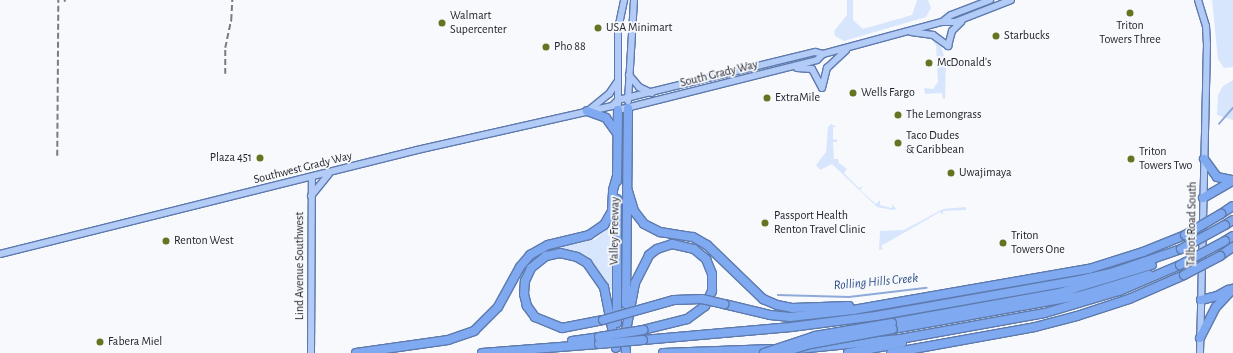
<!DOCTYPE html>
<html>
<head>
<meta charset="utf-8">
<style>
  body { margin:0 }
  #map { position:relative; width:1233px; height:353px; overflow:hidden; background:#f7f9fd; font-family:"Alegreya Sans",sans-serif }
  div>[style] { position:absolute }
  [style*='--x'] { left:calc(var(--x)*1px); top:calc(var(--y)*1px); width:calc(var(--w)*1px); rotate:calc(var(--a)*1deg) }
  .green>* { inset:0; background:#d8e6fd }
  .stream>* { height:1.5px; margin:-0.75px; padding:0 0.75px; transform-origin:0.75px; border-radius:0.75px; background:#8faad8 }
  .roads { filter:drop-shadow(1px 0 #5e7aac) drop-shadow(-1px 0 #5e7aac) drop-shadow(0 1px #5e7aac) drop-shadow(0 -1px #5e7aac) }
  .major>* { height:6px; margin:-3px; padding:0 3px; transform-origin:3px; border-radius:3px; background:#b2cbf7 }
  .highway>* { height:8px; margin:-4px; padding:0 4px; transform-origin:4px; border-radius:4px; background:#7fa9f1 }
  .rail>* { height:1.5px; margin-top:-0.75px; transform-origin:0; background:repeating-linear-gradient(90deg,#787b81 0 6px,transparent 0 9px) }
  .bridges { filter:drop-shadow(1px 0 #5e7aac) drop-shadow(-1px 0 #5e7aac) drop-shadow(0 1px #5e7aac) drop-shadow(0 -1px #5e7aac) }
  .highway-bridge>* { height:8px; margin:-4px; padding:0 4px; transform-origin:4px; border-radius:4px; background:#7fa9f1 }
  .dots>* { width:11px; height:11px; translate:-50% -50%; box-sizing:border-box; border:2px solid #f7f9fd; border-radius:50% }
  span { translate:-50% -50%; white-space:nowrap; text-align:center; line-height:1.15; -webkit-text-stroke:3.5px #f7f9fd; paint-order:stroke }
  .poi-label { font-size:12px; color:#20242b }
  .left { translate:0 -50%; text-align:left }
  .right { translate:-100% -50%; text-align:right }
  .street-label { font-size:12px; color:#20242b }
  .water-label { font-size:13px; color:#2c4d87; font-style:italic }
</style>
</head>
<body>
<div id="map">
  <div class="green">
    <i style="clip-path:polygon(847px 0,853px 0,853px 20px,863px 29px,912px 15px,917px 0,928px 0,931px 8px,926px 17px,844px 41px,835px 36px,834px 31px,847px 15px)"></i>
    <i style="clip-path:polygon(1212px 0,1233px 0,1233px 67px,1224px 68px,1218px 59px)"></i>
    <i style="clip-path:polygon(936px 38px,940px 42px,946px 63px,945px 99px,943px 99px,942px 93px,925px 94px,924px 88px,933px 89px,938px 82px,936px 45px,933px 42px)"></i>
    <i style="clip-path:polygon(1233px 80px,1233px 120px,1217px 115px,1218px 95px,1223px 86px)"></i>
    <i style="clip-path:polygon(831px 124px,837px 127px,833px 127px,833px 140px,837px 139px,837px 142px,833px 142px,834px 159px,838px 159px,839px 163px,847px 169px,844px 173px,859px 188px,863px 186px,860px 190px,876px 204px,880px 200px,880px 205px,892px 208px,892px 204px,896px 209px,893px 210px,877px 207px,832px 164px,820px 170px,816px 165px,826px 152px,828px 127px)"></i>
    <i style="clip-path:polygon(966px 207px,966px 210px,943px 211px,943px 215px,940px 212px,881px 246px,883px 249px,879px 250px,880px 231px,904px 230px,943px 209px)"></i>
    <i style="clip-path:polygon(611px 225px,612px 226px,612px 291px,588px 260px,571px 251px,559px 251px,559px 248px,596px 239px)"></i>
  </div>
  <div class="stream">
    <i style="--x:1219;--y:124;--w:21;--a:-49"></i>
    <i style="--x:778;--y:295;--w:71;--a:1.6"></i>
    <i style="--x:849;--y:297;--w:78;--a:-6.7"></i>
  </div>
  <div class="roads">
    <div class="major">
      <i style="--x:1198;--y:0;--w:27;--a:73"></i>
      <i style="--x:1206;--y:26;--w:18;--a:87"></i>
      <i style="--x:1207;--y:44;--w:309;--a:91.3"></i>
      <i style="--x:942;--y:22;--w:11;--a:-38"></i>
      <i style="--x:951;--y:15;--w:42;--a:-21"></i>
      <i style="--x:911;--y:32;--w:22;--a:8"></i>
      <i style="--x:933;--y:35;--w:19;--a:36"></i>
      <i style="--x:948;--y:46;--w:16;--a:-75"></i>
      <i style="--x:952;--y:31;--w:13;--a:-45"></i>
      <i style="--x:797;--y:68;--w:15;--a:4"></i>
      <i style="--x:812;--y:69;--w:21;--a:62"></i>
      <i style="--x:629;--y:75;--w:16;--a:50"></i>
      <i style="--x:639;--y:87;--w:14;--a:25"></i>
      <i style="--x:822;--y:88;--w:21;--a:-76"></i>
      <i style="--x:827;--y:68;--w:26;--a:-43"></i>
      <i style="--x:618;--y:100;--w:203;--a:-13.7"></i>
      <i style="--x:815;--y:52;--w:8;--a:14"></i>
      <i style="--x:628;--y:101;--w:101;--a:-86.6"></i>
      <i style="--x:618;--y:104;--w:75;--a:-90"></i>
      <i style="--x:618;--y:29;--w:30;--a:-78"></i>
      <i style="--x:589;--y:110;--w:26;--a:-39"></i>
      <i style="--x:609;--y:94;--w:14;--a:-56"></i>
      <i style="--x:618;--y:110;--w:205;--a:-14.1"></i>
      <i style="--x:817;--y:60;--w:8;--a:-45"></i>
      <i style="--x:823;--y:54;--w:123;--a:-15.1"></i>
      <i style="--x:942;--y:22;--w:13;--a:0"></i>
      <i style="--x:955;--y:22;--w:60;--a:-21.4"></i>
      <i style="--x:311;--y:196;--w:28;--a:-51"></i>
      <i style="--x:0;--y:254;--w:430;--a:-14"></i>
      <i style="--x:417;--y:150;--w:200;--a:-12.7"></i>
      <i style="--x:612;--y:106;--w:8;--a:-45"></i>
      <i style="--x:311;--y:353;--w:175;--a:-89.7"></i>
    </div>
    <div class="highway">
      <i style="--x:587;--y:111;--w:20;--a:20"></i>
      <i style="--x:606;--y:118;--w:19;--a:54"></i>
      <i style="--x:1204;--y:159;--w:22;--a:54"></i>
      <i style="--x:1217;--y:177;--w:16;--a:11"></i>
      <i style="--x:617;--y:181;--w:71;--a:-89.2"></i>
      <i style="--x:627;--y:188;--w:24;--a:73"></i>
      <i style="--x:634;--y:211;--w:16;--a:52"></i>
      <i style="--x:644;--y:224;--w:18;--a:27"></i>
      <i style="--x:660;--y:232;--w:33;--a:9"></i>
      <i style="--x:693;--y:237;--w:16;--a:30"></i>
      <i style="--x:707;--y:245;--w:78;--a:44"></i>
      <i style="--x:763;--y:299;--w:15;--a:23"></i>
      <i style="--x:777;--y:305;--w:15;--a:11"></i>
      <i style="--x:792;--y:308;--w:57;--a:-2"></i>
      <i style="--x:1203;--y:198;--w:34;--a:-30"></i>
      <i style="--x:1221;--y:214;--w:14;--a:-34"></i>
      <i style="--x:1225;--y:225;--w:9;--a:-32"></i>
      <i style="--x:1225;--y:241;--w:9;--a:-32"></i>
      <i style="--x:1220;--y:256;--w:16;--a:-35"></i>
      <i style="--x:1201;--y:300;--w:16;--a:-14"></i>
      <i style="--x:1217;--y:296;--w:13;--a:-29"></i>
      <i style="--x:626;--y:304;--w:196;--a:-89.4"></i>
      <i style="--x:724;--y:304;--w:47;--a:13.4"></i>
      <i style="--x:770;--y:315;--w:20;--a:6"></i>
      <i style="--x:790;--y:317;--w:63;--a:-6.3"></i>
      <i style="--x:853;--y:310;--w:240;--a:-9.9"></i>
      <i style="--x:1089;--y:269;--w:57;--a:-17.5"></i>
      <i style="--x:1143;--y:252;--w:45;--a:-22"></i>
      <i style="--x:603;--y:320;--w:42;--a:169"></i>
      <i style="--x:562;--y:328;--w:29;--a:-158"></i>
      <i style="--x:535;--y:317;--w:14;--a:-126"></i>
      <i style="--x:527;--y:306;--w:12;--a:-104"></i>
      <i style="--x:524;--y:294;--w:13;--a:-86"></i>
      <i style="--x:525;--y:281;--w:14;--a:-65"></i>
      <i style="--x:531;--y:268;--w:19;--a:-39"></i>
      <i style="--x:546;--y:256;--w:14;--a:-12"></i>
      <i style="--x:560;--y:253;--w:17;--a:13"></i>
      <i style="--x:577;--y:257;--w:12;--a:31"></i>
      <i style="--x:587;--y:263;--w:29;--a:55"></i>
      <i style="--x:604;--y:287;--w:62;--a:78.9"></i>
      <i style="--x:617;--y:323;--w:124;--a:-90"></i>
      <i style="--x:892;--y:323;--w:170;--a:-10.2"></i>
      <i style="--x:1059;--y:293;--w:97;--a:-16.8"></i>
      <i style="--x:893;--y:329;--w:193;--a:-10.1"></i>
      <i style="--x:1083;--y:295;--w:69;--a:-16.9"></i>
      <i style="--x:625;--y:335;--w:18;--a:87"></i>
      <i style="--x:625;--y:336;--w:54;--a:-79.3"></i>
      <i style="--x:635;--y:283;--w:31;--a:-63"></i>
      <i style="--x:649;--y:255;--w:10;--a:-37"></i>
      <i style="--x:657;--y:249;--w:16;--a:-18"></i>
      <i style="--x:672;--y:244;--w:23;--a:13"></i>
      <i style="--x:694;--y:249;--w:16;--a:40"></i>
      <i style="--x:706;--y:259;--w:16;--a:68"></i>
      <i style="--x:712;--y:274;--w:17;--a:90"></i>
      <i style="--x:712;--y:291;--w:17;--a:115"></i>
      <i style="--x:705;--y:306;--w:22;--a:144"></i>
      <i style="--x:687;--y:319;--w:45;--a:166"></i>
      <i style="--x:1200;--y:338;--w:35;--a:-63"></i>
      <i style="--x:1216;--y:307;--w:25;--a:-47"></i>
      <i style="--x:643;--y:340;--w:149;--a:-5"></i>
      <i style="--x:791;--y:327;--w:86;--a:-7.4"></i>
      <i style="--x:876;--y:316;--w:207;--a:-10"></i>
      <i style="--x:1080;--y:280;--w:35;--a:-13"></i>
      <i style="--x:1114;--y:272;--w:71;--a:-18.9"></i>
      <i style="--x:572;--y:341;--w:27;--a:-8"></i>
      <i style="--x:798;--y:349;--w:102;--a:-5.6"></i>
      <i style="--x:900;--y:339;--w:147;--a:-10.2"></i>
      <i style="--x:1045;--y:313;--w:77;--a:-16.6"></i>
      <i style="--x:1119;--y:291;--w:66;--a:-23.1"></i>
      <i style="--x:356;--y:353;--w:93;--a:-8"></i>
      <i style="--x:448;--y:340;--w:28;--a:-19"></i>
      <i style="--x:474;--y:331;--w:34;--a:-45"></i>
      <i style="--x:498;--y:307;--w:46;--a:-61.2"></i>
      <i style="--x:520;--y:267;--w:16;--a:-50"></i>
      <i style="--x:530;--y:255;--w:21;--a:-29"></i>
      <i style="--x:548;--y:245;--w:42;--a:-13.7"></i>
      <i style="--x:589;--y:235;--w:18;--a:-34"></i>
      <i style="--x:604;--y:225;--w:16;--a:-60"></i>
      <i style="--x:612;--y:211;--w:21;--a:-87"></i>
      <i style="--x:613;--y:190;--w:15;--a:-74"></i>
      <i style="--x:482;--y:353;--w:117;--a:-4.4"></i>
      <i style="--x:663;--y:353;--w:109;--a:-2.1"></i>
      <i style="--x:848;--y:353;--w:55;--a:-10.5"></i>
      <i style="--x:891;--y:353;--w:146;--a:-10.2"></i>
      <i style="--x:1035;--y:327;--w:43;--a:-14.7"></i>
      <i style="--x:1077;--y:316;--w:55;--a:-18.1"></i>
      <i style="--x:1129;--y:299;--w:60;--a:-23.6"></i>
    </div>
  </div>
  <div class="rail">
    <i style="--x:65;--y:0;--w:2;--a:90"></i>
    <i style="--x:225;--y:74;--w:26;--a:-90"></i>
    <i style="--x:225;--y:48;--w:29;--a:-78"></i>
    <i style="--x:231;--y:20;--w:20;--a:-87"></i>
    <i style="--x:57;--y:156;--w:156;--a:-89.6"></i>
  </div>
  <div class="bridges">
    <div class="highway-bridge">
      <i style="--x:1185;--y:235;--w:42;--a:-30.3"></i>
      <i style="--x:1181;--y:249;--w:50;--a:-28.6"></i>
      <i style="--x:1180;--y:265;--w:51;--a:-28.1"></i>
      <i style="--x:1184;--y:275;--w:41;--a:-27.8"></i>
      <i style="--x:603;--y:320;--w:74;--a:-15.7"></i>
      <i style="--x:674;--y:300;--w:28;--a:-2"></i>
      <i style="--x:702;--y:299;--w:23;--a:13"></i>
      <i style="--x:599;--y:337;--w:45;--a:-9"></i>
      <i style="--x:599;--y:344;--w:44;--a:-5.2"></i>
      <i style="--x:764;--y:353;--w:54;--a:-18.4"></i>
      <i style="--x:815;--y:336;--w:78;--a:-9.6"></i>
      <i style="--x:781;--y:353;--w:31;--a:-17"></i>
      <i style="--x:811;--y:344;--w:83;--a:-10.4"></i>
    </div>
  </div>
  <div class="dots">
    <i style="left:1130px;top:13px;background:#657421"></i>
    <i style="left:442px;top:23px;background:#657421"></i>
    <i style="left:598px;top:28px;background:#657421"></i>
    <i style="left:996px;top:36px;background:#657421"></i>
    <i style="left:546px;top:47px;background:#657421"></i>
    <i style="left:929px;top:63px;background:#657421"></i>
    <i style="left:853px;top:93px;background:#657421"></i>
    <i style="left:767px;top:98px;background:#657421"></i>
    <i style="left:898px;top:115px;background:#657421"></i>
    <i style="left:898px;top:143px;background:#657421"></i>
    <i style="left:260px;top:158px;background:#657421"></i>
    <i style="left:1131px;top:159px;background:#657421"></i>
    <i style="left:951px;top:173px;background:#657421"></i>
    <i style="left:765px;top:223px;background:#657421"></i>
    <i style="left:166px;top:241px;background:#657421"></i>
    <i style="left:1003px;top:243px;background:#657421"></i>
    <i style="left:100px;top:342px;background:#657421"></i>
  </div>
  <div class="poi-label">
    <span class="left" style="left:450px;top:23px">Walmart<br>Supercenter</span>
    <span style="left:1130px;top:33px">Triton<br>Towers Three</span>
    <span class="left" style="left:606px;top:28px">USA Minimart</span>
    <span class="left" style="left:1004px;top:36px">Starbucks</span>
    <span class="left" style="left:554px;top:47px">Pho 88</span>
    <span class="left" style="left:937px;top:63px">McDonald's</span>
    <span class="left" style="left:861px;top:93px">Wells Fargo</span>
    <span class="left" style="left:775px;top:98px">ExtraMile</span>
    <span class="left" style="left:906px;top:115px">The Lemongrass</span>
    <span class="left" style="left:906px;top:143px">Taco Dudes<br>&amp; Caribbean</span>
    <span class="left" style="left:1139px;top:159px">Triton<br>Towers Two</span>
    <span class="right" style="left:252px;top:158px">Plaza 451</span>
    <span class="left" style="left:959px;top:173px">Uwajimaya</span>
    <span class="left" style="left:774px;top:223px">Passport Health<br>Renton Travel Clinic</span>
    <span class="left" style="left:1011px;top:243px">Triton<br>Towers One</span>
    <span class="left" style="left:174px;top:241px">Renton West</span>
    <span class="left" style="left:108px;top:342px">Fabera Miel</span>
  </div>
  <div class="street-label">
    <span style="left:719px;top:74px;rotate:-14deg">South Grady Way</span>
    <span style="left:303px;top:168px;rotate:-14deg">Southwest Grady Way</span>
    <span style="left:1192px;top:224px;rotate:-89deg">Talbot Road South</span>
    <span style="left:615px;top:231px;rotate:-89deg">Valley Freeway</span>
    <span style="left:300px;top:266px;rotate:-90deg">Lind Avenue Southwest</span>
  </div>
  <div class="water-label">
    <span style="left:876px;top:283px;rotate:-5deg">Rolling Hills Creek</span>
  </div>
</div>
</body>
</html>
